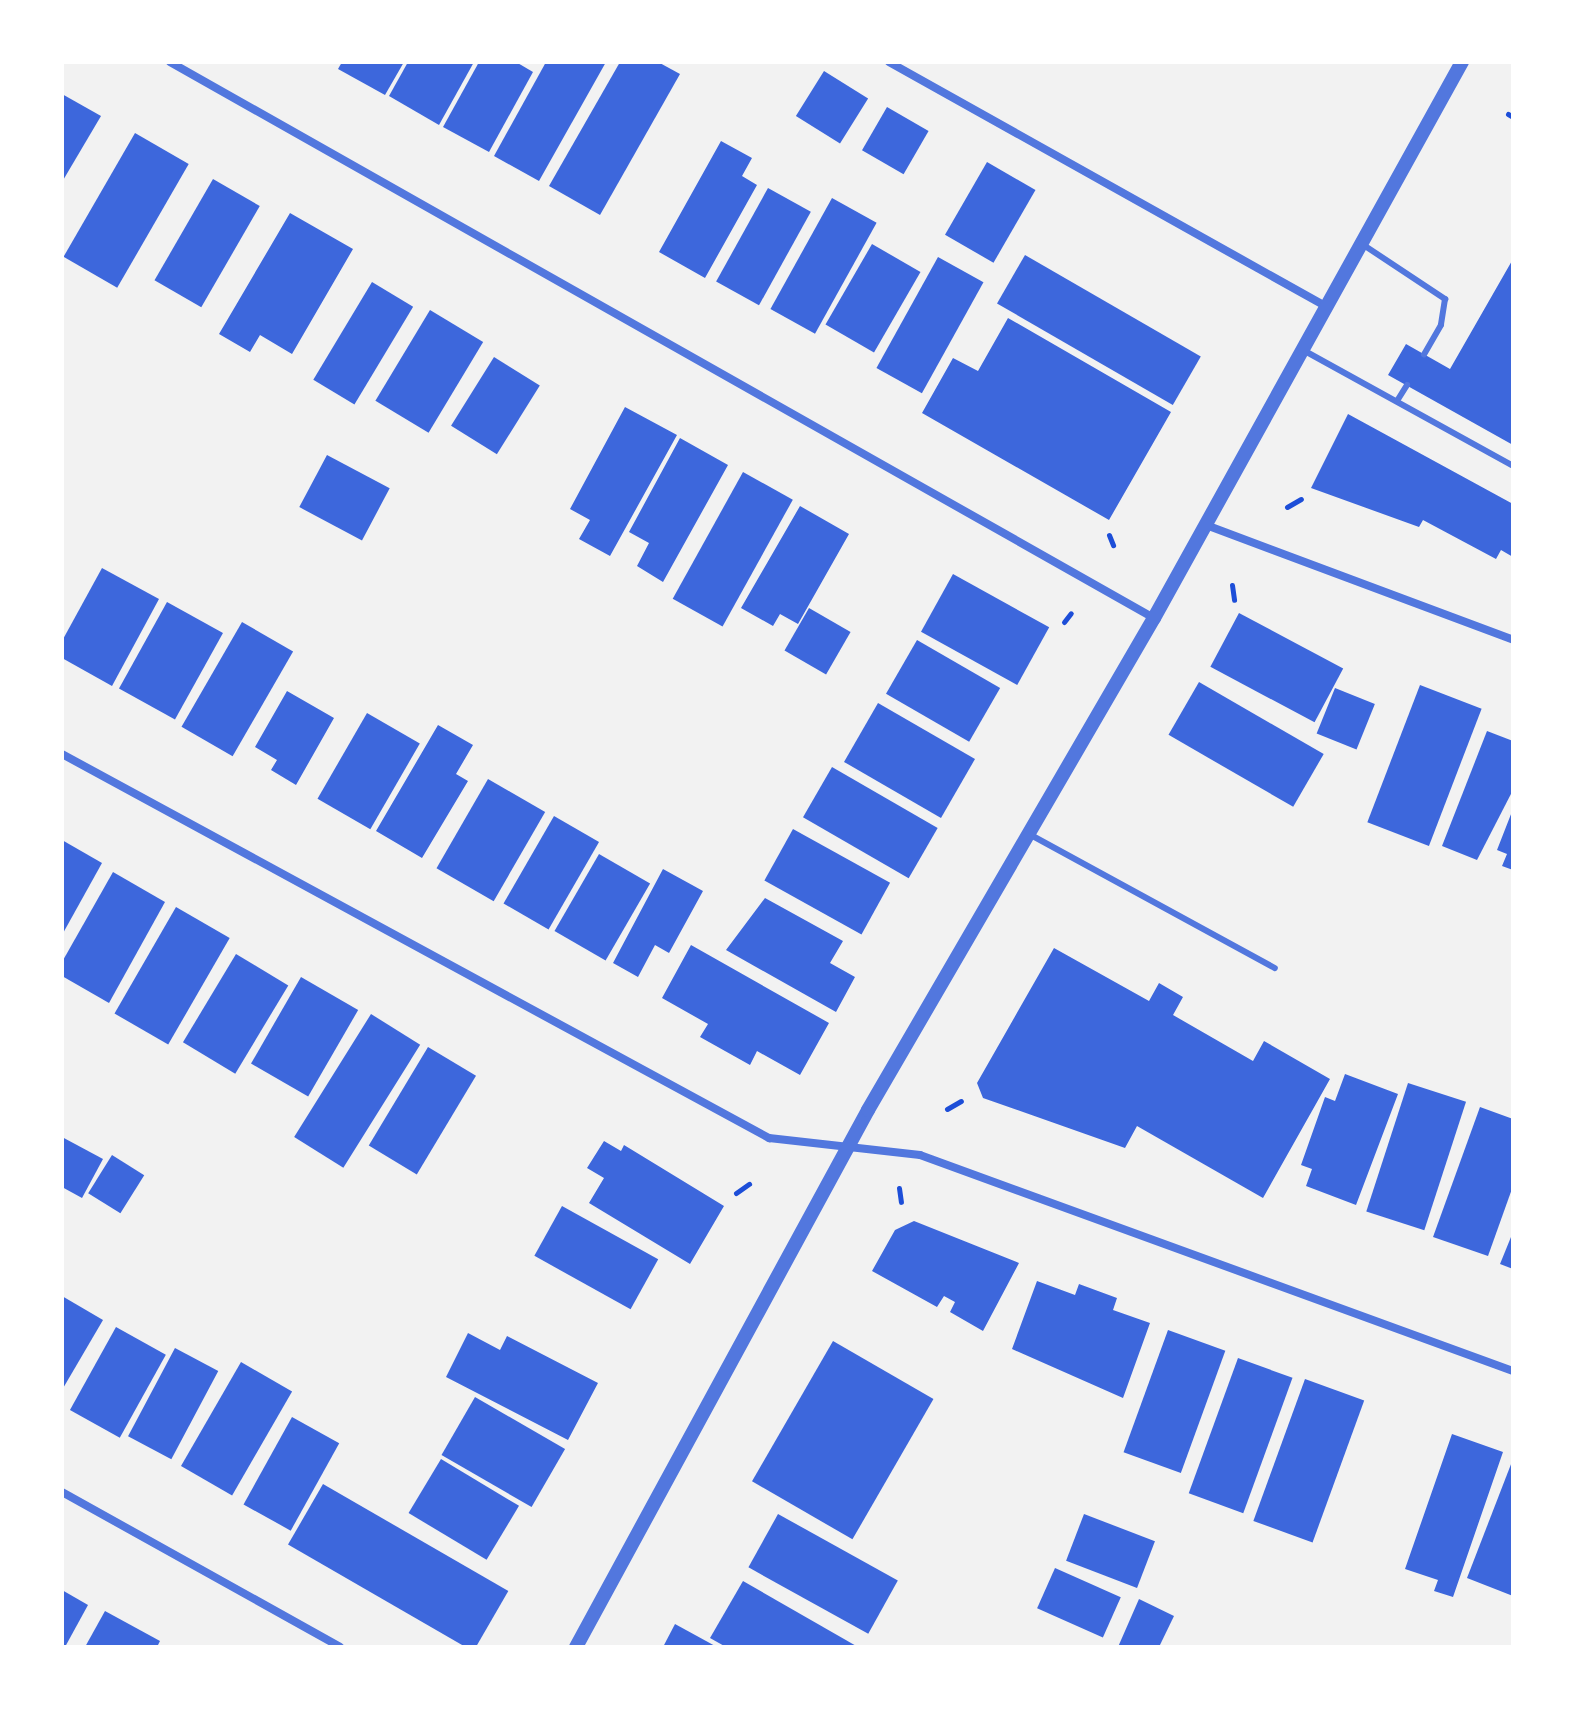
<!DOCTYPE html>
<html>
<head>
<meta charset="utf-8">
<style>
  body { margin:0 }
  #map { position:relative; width:1575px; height:1709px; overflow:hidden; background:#f2f2f2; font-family:Merriweather,serif }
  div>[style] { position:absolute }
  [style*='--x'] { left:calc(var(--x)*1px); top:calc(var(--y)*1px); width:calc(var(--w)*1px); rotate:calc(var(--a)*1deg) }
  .building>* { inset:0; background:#3d67dc; transform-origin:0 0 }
  .path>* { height:5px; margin:-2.5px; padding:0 2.5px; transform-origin:2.5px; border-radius:2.5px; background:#1d4ed8 }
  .service>* { height:6px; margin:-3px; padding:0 3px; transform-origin:3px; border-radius:3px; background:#5277de }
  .minor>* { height:8px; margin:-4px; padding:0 4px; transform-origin:4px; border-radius:4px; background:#5277de }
  .tertiary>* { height:14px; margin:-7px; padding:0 7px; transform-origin:7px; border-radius:7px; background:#5277de }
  span { translate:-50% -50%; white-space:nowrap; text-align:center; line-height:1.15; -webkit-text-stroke:8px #fff; paint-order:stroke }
  .frame { position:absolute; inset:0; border:64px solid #fff; pointer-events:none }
</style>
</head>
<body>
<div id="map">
  <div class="building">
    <i style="clip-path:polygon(342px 62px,404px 62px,385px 95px,338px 69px)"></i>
    <i style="clip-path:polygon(408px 62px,474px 62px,439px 125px,389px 96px)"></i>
    <i style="clip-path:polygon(479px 62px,516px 62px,533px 72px,489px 152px,443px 127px)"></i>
    <i style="clip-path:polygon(546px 62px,606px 62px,539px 181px,494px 156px)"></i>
    <i style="clip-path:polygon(620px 62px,658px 62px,680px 74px,600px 215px,549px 186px)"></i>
    <i style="left:824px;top:71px;width:52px;height:53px;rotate:32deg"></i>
    <i style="clip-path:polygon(62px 94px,101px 116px,62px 182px)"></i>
    <i style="left:887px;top:107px;width:48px;height:50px;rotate:30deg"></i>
    <i style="left:135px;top:133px;width:62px;height:143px;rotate:30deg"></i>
    <i style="clip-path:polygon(721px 141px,752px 158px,742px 176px,757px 185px,705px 278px,659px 252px)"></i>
    <i style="left:987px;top:162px;width:56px;height:84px;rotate:30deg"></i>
    <i style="left:213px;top:179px;width:54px;height:117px;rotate:30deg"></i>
    <i style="left:768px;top:188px;width:49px;height:107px;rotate:29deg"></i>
    <i style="left:832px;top:198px;width:51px;height:127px;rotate:29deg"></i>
    <i style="clip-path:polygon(290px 213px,353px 249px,292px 354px,260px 335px,250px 352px,219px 334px)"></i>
    <i style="left:872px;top:244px;width:56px;height:93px;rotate:30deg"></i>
    <i style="left:1025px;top:255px;width:203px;height:56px;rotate:30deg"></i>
    <i style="left:938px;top:257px;width:52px;height:127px;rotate:29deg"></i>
    <i style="clip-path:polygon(1513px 259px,1513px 445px,1388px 375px,1406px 344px,1450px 369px)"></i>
    <i style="left:372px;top:282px;width:48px;height:114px;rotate:31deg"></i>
    <i style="left:430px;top:310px;width:62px;height:106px;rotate:31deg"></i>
    <i style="clip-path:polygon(1008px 318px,1171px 412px,1109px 520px,922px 413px,953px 358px,978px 371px)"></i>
    <i style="left:494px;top:357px;width:54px;height:81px;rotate:32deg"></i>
    <i style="clip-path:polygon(625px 407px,677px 435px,610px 556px,579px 539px,590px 520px,570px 509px)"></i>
    <i style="clip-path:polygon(1348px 414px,1513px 504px,1513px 557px,1501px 550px,1496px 559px,1423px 520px,1419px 527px,1311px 488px)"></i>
    <i style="clip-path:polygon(680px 438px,728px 465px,663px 582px,637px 566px,649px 543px,629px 532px)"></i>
    <i style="left:327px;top:455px;width:71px;height:59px;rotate:28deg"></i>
    <i style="left:743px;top:472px;width:57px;height:145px;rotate:29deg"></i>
    <i style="clip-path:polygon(800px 506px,849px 534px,798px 624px,780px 614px,773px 626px,741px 608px)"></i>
    <i style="clip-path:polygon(102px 568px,159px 599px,112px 686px,62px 658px,62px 641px)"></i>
    <i style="left:953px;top:574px;width:110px;height:66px;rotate:29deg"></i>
    <i style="left:167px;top:602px;width:64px;height:99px;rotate:29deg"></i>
    <i style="left:809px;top:608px;width:48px;height:49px;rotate:30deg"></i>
    <i style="left:1239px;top:613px;width:118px;height:61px;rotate:28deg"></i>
    <i style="left:242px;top:622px;width:59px;height:121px;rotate:30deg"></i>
    <i style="left:917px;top:640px;width:96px;height:62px;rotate:30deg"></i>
    <i style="left:1199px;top:682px;width:144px;height:61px;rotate:30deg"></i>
    <i style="left:1420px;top:685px;width:66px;height:147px;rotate:21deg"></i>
    <i style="left:1335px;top:688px;width:43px;height:49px;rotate:22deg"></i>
    <i style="clip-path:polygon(287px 691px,334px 718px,296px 785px,271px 770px,277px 760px,255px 747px)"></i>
    <i style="left:878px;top:703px;width:112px;height:68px;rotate:30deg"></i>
    <i style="left:367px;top:713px;width:61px;height:99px;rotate:30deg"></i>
    <i style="clip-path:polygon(438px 725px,473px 745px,456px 774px,468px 781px,422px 858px,376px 831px)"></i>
    <i style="clip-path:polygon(1487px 731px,1513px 741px,1513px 790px,1477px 860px,1442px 846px)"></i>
    <i style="left:832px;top:767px;width:122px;height:58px;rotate:30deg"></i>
    <i style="left:488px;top:779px;width:66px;height:103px;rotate:30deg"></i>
    <i style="clip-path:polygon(1513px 809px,1513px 870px,1502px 866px,1507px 854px,1497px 850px)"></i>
    <i style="left:554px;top:816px;width:52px;height:101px;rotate:30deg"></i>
    <i style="left:793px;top:829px;width:111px;height:59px;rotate:29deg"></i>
    <i style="clip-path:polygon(62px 840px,102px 863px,62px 935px)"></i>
    <i style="left:599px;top:854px;width:59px;height:89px;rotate:30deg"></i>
    <i style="clip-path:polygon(663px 869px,703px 891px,669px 953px,655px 945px,638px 977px,613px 963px)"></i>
    <i style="clip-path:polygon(113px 872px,165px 902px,109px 1003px,62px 976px,62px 962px)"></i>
    <i style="clip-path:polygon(765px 898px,843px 941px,830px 963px,855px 977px,836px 1012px,726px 950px)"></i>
    <i style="left:176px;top:907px;width:62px;height:123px;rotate:30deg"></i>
    <i style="clip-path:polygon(691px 945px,829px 1023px,800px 1075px,757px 1051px,750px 1065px,700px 1037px,708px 1024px,662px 998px)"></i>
    <i style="clip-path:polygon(1054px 948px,1149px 1001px,1159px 983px,1183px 997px,1173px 1015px,1253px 1061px,1264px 1041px,1330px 1079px,1263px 1198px,1137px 1126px,1125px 1148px,983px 1098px,977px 1083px)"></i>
    <i style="left:236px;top:954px;width:61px;height:103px;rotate:31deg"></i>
    <i style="left:301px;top:977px;width:66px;height:100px;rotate:30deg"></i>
    <i style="left:371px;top:1014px;width:58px;height:145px;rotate:32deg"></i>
    <i style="left:428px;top:1047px;width:56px;height:115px;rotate:31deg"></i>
    <i style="clip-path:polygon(1345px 1074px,1398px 1094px,1356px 1205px,1306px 1186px,1312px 1169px,1301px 1165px,1325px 1097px,1335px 1101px)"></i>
    <i style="left:1408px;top:1083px;width:61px;height:135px;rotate:18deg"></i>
    <i style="clip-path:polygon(1480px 1107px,1513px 1119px,1513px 1186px,1488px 1256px,1433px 1237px)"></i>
    <i style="clip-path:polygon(62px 1137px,103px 1159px,82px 1198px,62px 1187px)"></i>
    <i style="clip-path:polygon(604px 1141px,621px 1151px,624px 1145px,724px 1206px,690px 1264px,589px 1203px,604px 1178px,587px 1168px)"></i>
    <i style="left:112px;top:1155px;width:38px;height:45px;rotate:32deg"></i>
    <i style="left:562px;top:1206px;width:110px;height:57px;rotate:29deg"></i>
    <i style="clip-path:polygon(914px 1221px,1019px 1263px,983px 1331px,950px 1312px,955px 1302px,944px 1296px,937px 1307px,872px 1271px,895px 1230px)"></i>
    <i style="clip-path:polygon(1513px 1232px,1513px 1269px,1500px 1264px)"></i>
    <i style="clip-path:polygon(1037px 1281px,1075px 1295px,1079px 1284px,1117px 1298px,1113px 1310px,1150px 1323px,1123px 1398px,1012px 1349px)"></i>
    <i style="clip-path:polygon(62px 1296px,103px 1320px,62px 1390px)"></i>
    <i style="left:116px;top:1327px;width:57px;height:95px;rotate:29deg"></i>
    <i style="left:1168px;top:1330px;width:61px;height:130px;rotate:20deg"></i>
    <i style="clip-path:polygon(468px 1333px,500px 1350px,507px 1336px,598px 1383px,568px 1440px,446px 1377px)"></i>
    <i style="left:833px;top:1341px;width:116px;height:162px;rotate:30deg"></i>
    <i style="left:175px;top:1348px;width:49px;height:100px;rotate:28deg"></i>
    <i style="left:1238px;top:1358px;width:58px;height:144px;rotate:20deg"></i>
    <i style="left:241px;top:1362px;width:59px;height:120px;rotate:30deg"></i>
    <i style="left:1305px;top:1379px;width:63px;height:151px;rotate:20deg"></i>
    <i style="left:475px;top:1397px;width:104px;height:67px;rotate:30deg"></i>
    <i style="left:292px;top:1417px;width:54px;height:100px;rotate:29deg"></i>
    <i style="clip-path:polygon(1452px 1434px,1503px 1452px,1453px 1597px,1434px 1591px,1438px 1580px,1405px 1569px)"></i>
    <i style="left:441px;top:1459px;width:91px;height:63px;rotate:31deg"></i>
    <i style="clip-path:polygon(1513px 1459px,1513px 1596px,1467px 1578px)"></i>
    <i style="left:323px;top:1484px;width:214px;height:70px;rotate:30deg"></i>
    <i style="left:778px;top:1514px;width:137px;height:61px;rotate:29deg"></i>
    <i style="left:1084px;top:1514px;width:76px;height:50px;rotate:21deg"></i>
    <i style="left:1055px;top:1568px;width:72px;height:44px;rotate:24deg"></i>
    <i style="clip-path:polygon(743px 1581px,858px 1647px,726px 1647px,710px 1638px)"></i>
    <i style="clip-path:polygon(62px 1590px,88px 1605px,65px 1647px,62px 1647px)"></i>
    <i style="clip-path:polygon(1139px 1599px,1174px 1616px,1159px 1647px,1118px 1647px)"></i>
    <i style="clip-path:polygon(105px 1611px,160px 1641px,157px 1647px,85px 1647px)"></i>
    <i style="clip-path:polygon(675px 1624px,717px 1647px,663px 1647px)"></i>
  </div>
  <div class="path">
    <i style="--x:1508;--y:114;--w:6;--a:31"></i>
    <i style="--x:1287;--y:507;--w:16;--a:-30"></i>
    <i style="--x:1109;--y:535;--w:11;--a:68"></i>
    <i style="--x:1232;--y:585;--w:15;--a:82"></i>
    <i style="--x:1064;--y:622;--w:11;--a:-52"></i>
    <i style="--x:947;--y:1109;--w:16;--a:-30"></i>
    <i style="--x:899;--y:1188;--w:14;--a:82"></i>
    <i style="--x:736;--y:1193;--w:16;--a:-35"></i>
  </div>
  <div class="service">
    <i style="--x:1362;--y:244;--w:100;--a:33.5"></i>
    <i style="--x:1445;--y:299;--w:26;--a:99"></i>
    <i style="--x:1441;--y:325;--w:34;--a:120"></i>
    <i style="--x:1303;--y:350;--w:240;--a:28.9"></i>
    <i style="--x:1397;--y:401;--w:19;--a:-58"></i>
    <i style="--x:1029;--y:834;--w:280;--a:28.6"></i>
  </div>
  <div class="minor">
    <i style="--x:170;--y:62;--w:1130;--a:29.47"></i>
    <i style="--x:889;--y:62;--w:502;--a:29.22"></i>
    <i style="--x:1206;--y:525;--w:328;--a:20.5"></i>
    <i style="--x:62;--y:754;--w:805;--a:28.51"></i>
    <i style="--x:769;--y:1138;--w:152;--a:6.4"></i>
    <i style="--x:920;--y:1155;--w:631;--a:20.01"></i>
    <i style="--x:62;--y:1492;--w:318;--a:29.1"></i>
  </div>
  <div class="tertiary">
    <i style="--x:576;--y:1647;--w:611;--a:-61.46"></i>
    <i style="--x:868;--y:1110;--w:569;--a:-59.83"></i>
    <i style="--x:1154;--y:618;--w:636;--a:-61.02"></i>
  </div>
  <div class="frame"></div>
</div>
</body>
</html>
